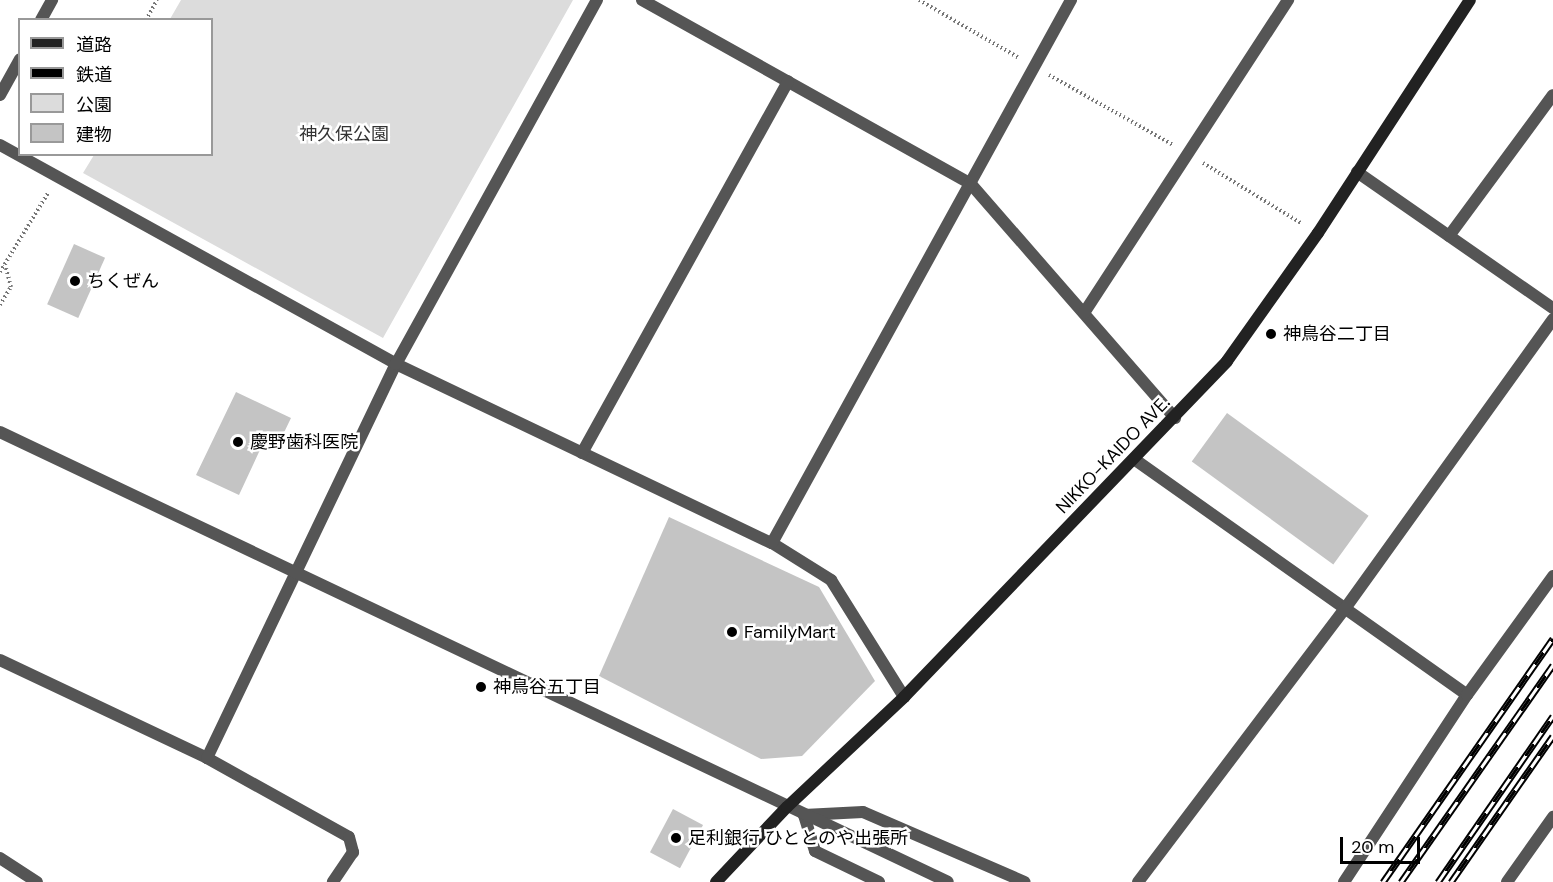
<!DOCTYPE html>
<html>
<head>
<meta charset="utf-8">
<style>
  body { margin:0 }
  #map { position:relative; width:1553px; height:882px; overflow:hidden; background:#fff; font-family:"DM Sans","Noto Sans JP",sans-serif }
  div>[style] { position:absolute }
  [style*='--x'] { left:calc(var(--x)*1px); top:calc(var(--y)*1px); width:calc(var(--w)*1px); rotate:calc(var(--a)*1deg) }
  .green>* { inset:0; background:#dcdcdc }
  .building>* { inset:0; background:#c4c4c4; transform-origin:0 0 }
  .path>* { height:4px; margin-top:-2px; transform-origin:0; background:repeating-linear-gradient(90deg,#777 0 1.5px,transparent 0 4.5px) }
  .service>* { height:12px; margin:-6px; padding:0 6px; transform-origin:6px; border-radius:6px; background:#555 }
  .minor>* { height:12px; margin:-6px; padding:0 6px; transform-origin:6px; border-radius:6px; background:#555 }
  .tertiary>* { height:12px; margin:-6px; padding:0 6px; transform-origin:6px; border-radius:6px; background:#555 }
  .secondary>* { height:12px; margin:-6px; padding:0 6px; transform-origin:6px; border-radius:6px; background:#222 }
  .rail>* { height:7px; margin-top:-3.5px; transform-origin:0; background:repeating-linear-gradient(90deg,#fff 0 14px,#000 0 28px); box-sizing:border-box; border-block:2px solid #000 }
  .dots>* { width:16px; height:16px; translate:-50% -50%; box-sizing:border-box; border:3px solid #fff; border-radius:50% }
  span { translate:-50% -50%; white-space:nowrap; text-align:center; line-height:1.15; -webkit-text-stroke:5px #fff; paint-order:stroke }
  .park-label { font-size:18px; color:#333 }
  .poi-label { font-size:18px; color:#000 }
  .left { translate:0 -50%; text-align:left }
  .street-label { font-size:18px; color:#000 }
  .legend { position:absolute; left:18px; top:18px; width:195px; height:138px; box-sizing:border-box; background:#fff; border:2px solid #999; margin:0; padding:8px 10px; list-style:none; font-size:18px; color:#000 }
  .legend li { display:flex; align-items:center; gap:12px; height:30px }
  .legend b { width:30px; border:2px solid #999 }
  .scale { position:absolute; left:1340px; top:837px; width:80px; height:27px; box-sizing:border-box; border:3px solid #000; border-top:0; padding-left:8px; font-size:18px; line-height:21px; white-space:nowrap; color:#000; -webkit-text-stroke:4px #fff; paint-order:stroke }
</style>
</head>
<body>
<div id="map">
  <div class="green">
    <i style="clip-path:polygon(181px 0,573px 0,383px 338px,83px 173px,94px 155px,212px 154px,212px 20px,170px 19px)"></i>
  </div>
  <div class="building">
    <i style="left:74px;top:244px;width:34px;height:66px;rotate:24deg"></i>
    <i style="clip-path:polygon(236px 392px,291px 418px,278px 445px,265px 439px,239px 495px,196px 475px)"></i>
    <i style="left:1227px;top:413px;width:175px;height:60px;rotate:36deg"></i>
    <i style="clip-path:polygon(669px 517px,819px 587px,875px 681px,802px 756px,761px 759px,599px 676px)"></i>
    <i style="left:673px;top:809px;width:34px;height:49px;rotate:28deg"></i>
  </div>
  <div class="path">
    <i style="--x:919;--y:0;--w:116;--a:30.1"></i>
    <i style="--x:146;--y:20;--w:23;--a:-61"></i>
    <i style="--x:1049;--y:75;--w:142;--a:29.4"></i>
    <i style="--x:1203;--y:163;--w:115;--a:31.5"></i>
    <i style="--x:0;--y:272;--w:92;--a:-58.7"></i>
    <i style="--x:0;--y:305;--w:21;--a:-59"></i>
    <i style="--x:11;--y:287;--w:23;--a:-105"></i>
  </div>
  <div class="service">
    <i style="--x:772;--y:543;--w:70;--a:32.1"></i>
    <i style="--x:831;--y:580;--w:138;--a:58"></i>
  </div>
  <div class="minor">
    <i style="--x:642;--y:0;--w:376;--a:29.2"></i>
    <i style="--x:970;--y:183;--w:312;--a:48.9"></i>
    <i style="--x:41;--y:20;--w:23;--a:-61"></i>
    <i style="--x:0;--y:95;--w:41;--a:-60.9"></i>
    <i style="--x:0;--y:145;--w:453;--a:28.9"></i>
    <i style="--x:396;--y:364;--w:416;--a:25.5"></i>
    <i style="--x:772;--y:543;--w:620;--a:-61.16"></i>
    <i style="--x:1357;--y:172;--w:239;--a:34.8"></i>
    <i style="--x:1449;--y:236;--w:175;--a:-53.6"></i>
    <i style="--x:1084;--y:313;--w:374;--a:-56.9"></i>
    <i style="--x:582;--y:453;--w:425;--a:-61"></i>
    <i style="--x:1134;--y:459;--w:408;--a:35.3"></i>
    <i style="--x:0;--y:660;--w:229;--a:25.3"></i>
    <i style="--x:207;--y:758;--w:162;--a:29.1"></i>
    <i style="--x:349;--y:837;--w:16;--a:75"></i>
    <i style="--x:353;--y:852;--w:36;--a:124"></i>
    <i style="--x:207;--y:758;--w:437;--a:-64.4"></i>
    <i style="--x:396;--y:364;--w:416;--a:-61.1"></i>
    <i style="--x:0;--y:858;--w:44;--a:33"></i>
    <i style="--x:879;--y:882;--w:71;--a:-154.2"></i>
    <i style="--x:815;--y:851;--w:38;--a:-107"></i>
    <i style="--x:804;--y:815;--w:59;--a:-2.9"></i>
    <i style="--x:863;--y:812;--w:176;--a:23.4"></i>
    <i style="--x:1138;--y:882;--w:341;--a:-52.9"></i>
    <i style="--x:1344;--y:610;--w:358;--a:-54.3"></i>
    <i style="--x:1344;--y:882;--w:224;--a:-56.7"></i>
    <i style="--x:1467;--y:695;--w:147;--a:-54.1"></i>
    <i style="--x:1507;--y:882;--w:80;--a:-54.7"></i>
  </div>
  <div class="tertiary">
    <i style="--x:0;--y:432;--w:1049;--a:25.39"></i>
  </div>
  <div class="secondary">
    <i style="--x:716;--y:882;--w:103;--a:-46.6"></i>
    <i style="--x:787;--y:807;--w:161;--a:-43.2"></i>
    <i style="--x:904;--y:697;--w:466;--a:-46.1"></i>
    <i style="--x:1227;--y:361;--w:157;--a:-54.6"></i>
    <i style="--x:1318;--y:233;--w:278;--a:-56.9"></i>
  </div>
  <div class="rail">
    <i style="--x:1383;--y:882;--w:297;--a:-55.1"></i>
    <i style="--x:1401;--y:882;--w:265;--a:-55"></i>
    <i style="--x:1438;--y:882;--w:202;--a:-55.3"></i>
    <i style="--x:1451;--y:882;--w:178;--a:-55.1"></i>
  </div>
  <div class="dots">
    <i style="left:75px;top:281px;background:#000"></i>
    <i style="left:1271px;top:334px;background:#000"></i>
    <i style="left:238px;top:442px;background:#000"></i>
    <i style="left:732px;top:632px;background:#000"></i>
    <i style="left:481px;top:687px;background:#000"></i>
    <i style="left:676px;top:838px;background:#000"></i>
  </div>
  <div class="park-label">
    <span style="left:344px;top:134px">神久保公園</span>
  </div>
  <div class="poi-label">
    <span class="left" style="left:87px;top:281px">ちくぜん</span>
    <span class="left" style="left:1283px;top:334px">神鳥谷二丁目</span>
    <span class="left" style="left:250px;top:442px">慶野歯科医院</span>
    <span class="left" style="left:744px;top:632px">FamilyMart</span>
    <span class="left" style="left:493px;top:687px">神鳥谷五丁目</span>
    <span class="left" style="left:688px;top:838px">足利銀行 ひととのや出張所</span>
  </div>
  <div class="street-label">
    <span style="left:1113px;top:455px;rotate:-46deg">NIKKO-KAIDO AVE.</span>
  </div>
  <ul class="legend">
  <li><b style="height:8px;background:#222"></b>道路</li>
  <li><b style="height:8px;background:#000"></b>鉄道</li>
  <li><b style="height:16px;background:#dcdcdc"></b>公園</li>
  <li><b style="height:16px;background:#c4c4c4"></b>建物</li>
  </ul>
  <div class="scale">20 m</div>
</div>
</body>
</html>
